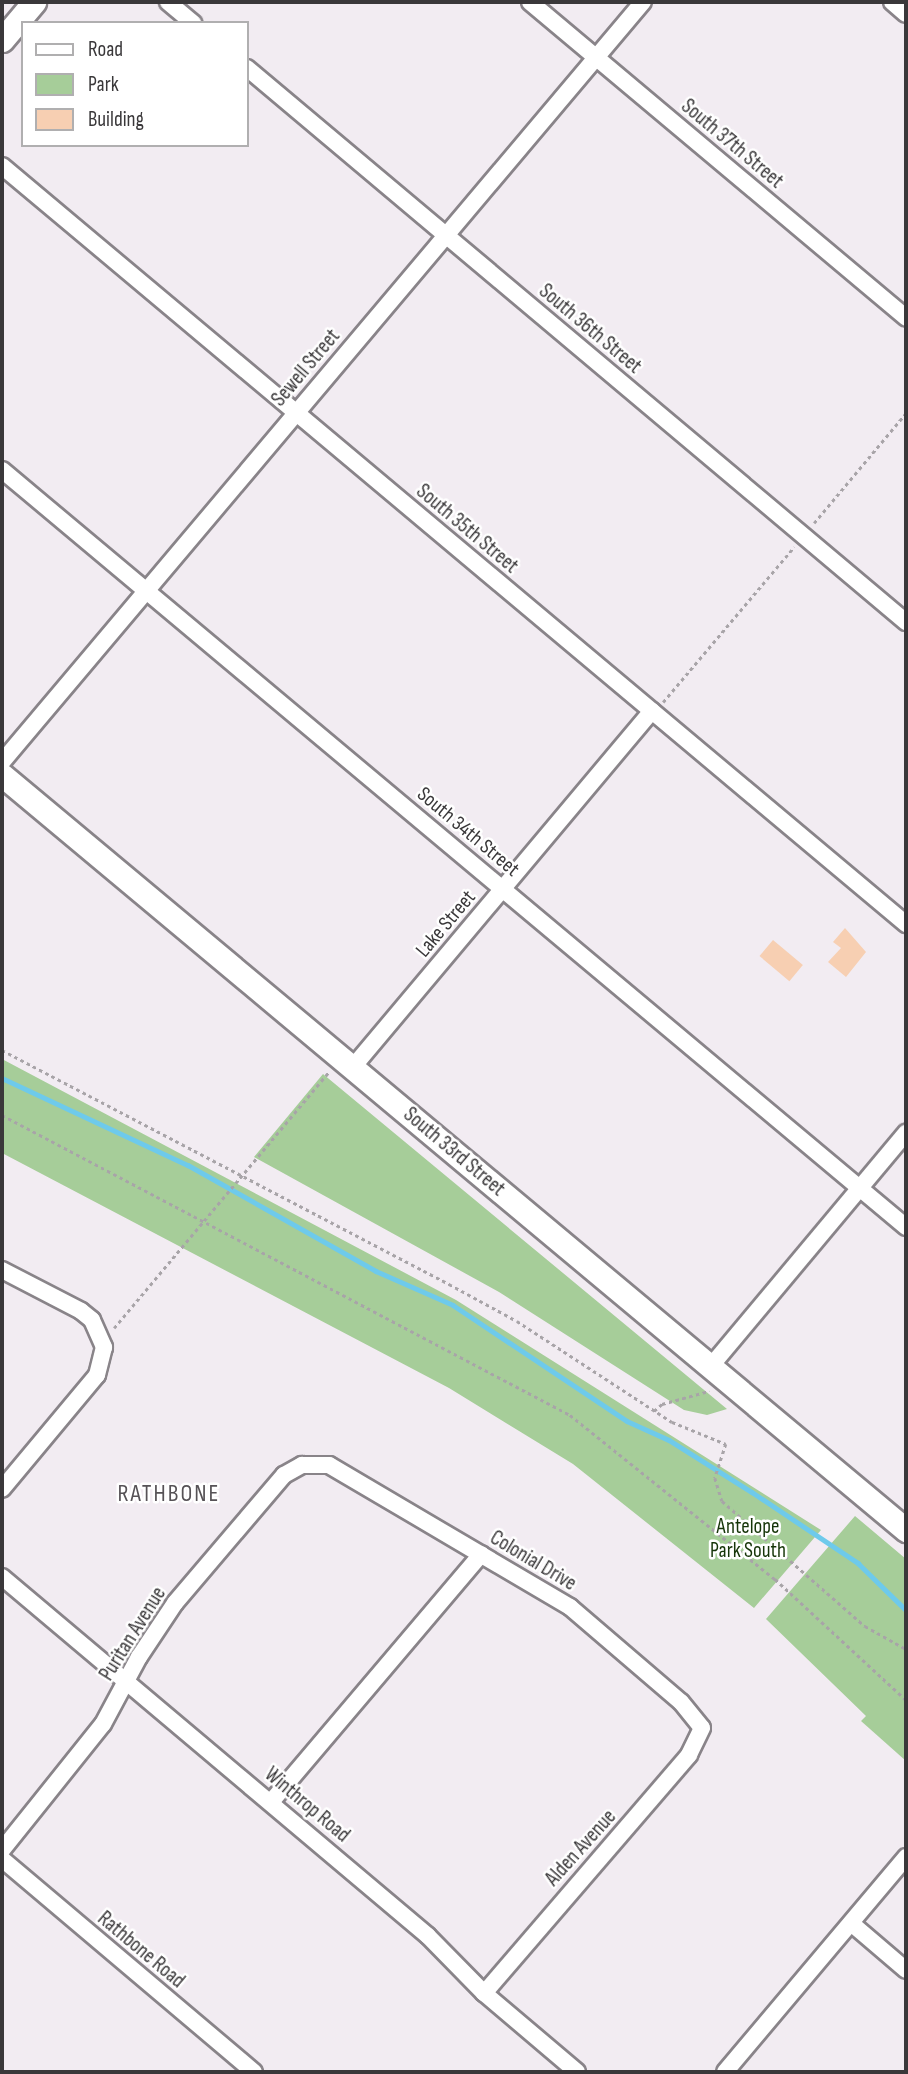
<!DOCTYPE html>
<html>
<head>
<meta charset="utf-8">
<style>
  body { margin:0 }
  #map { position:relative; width:908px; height:2074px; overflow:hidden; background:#f2ecf2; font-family:"Sofia Sans Condensed",sans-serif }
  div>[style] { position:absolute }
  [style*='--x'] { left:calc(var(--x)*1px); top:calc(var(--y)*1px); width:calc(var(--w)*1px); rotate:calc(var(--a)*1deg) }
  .green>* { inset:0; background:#a6cd99 }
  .stream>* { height:4.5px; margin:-2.25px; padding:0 2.25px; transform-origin:2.25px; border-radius:2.25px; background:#6ecaeb }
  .building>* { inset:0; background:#f7cfb2; transform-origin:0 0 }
  .path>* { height:2.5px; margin-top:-1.25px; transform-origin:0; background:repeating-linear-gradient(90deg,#a8a4a8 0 3.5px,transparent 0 7px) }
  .roads { filter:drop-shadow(2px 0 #898489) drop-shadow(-2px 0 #898489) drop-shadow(0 2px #898489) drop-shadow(0 -2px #898489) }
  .minor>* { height:16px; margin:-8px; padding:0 8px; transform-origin:8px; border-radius:8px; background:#fff }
  .secondary>* { height:23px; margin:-11.5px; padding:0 11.5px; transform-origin:11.5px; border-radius:11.5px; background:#fff }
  span { translate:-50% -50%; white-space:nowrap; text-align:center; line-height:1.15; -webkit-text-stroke:5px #fff; paint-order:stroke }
  .street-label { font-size:21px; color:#3a383a }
  .park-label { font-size:21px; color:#163509 }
  .quarter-label { font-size:24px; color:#565256; letter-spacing:2px }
  .frame { position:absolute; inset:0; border:4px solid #3a383a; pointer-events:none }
  .legend { position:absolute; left:21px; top:21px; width:228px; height:126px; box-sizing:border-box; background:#fff; border:2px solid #b0afb0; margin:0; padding:9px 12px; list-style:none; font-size:21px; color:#3a383a }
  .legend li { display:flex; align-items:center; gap:14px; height:35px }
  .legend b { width:35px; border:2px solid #b0afb0 }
</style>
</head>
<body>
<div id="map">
  <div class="green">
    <i style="clip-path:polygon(2px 1059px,456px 1300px,821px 1530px,754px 1608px,573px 1464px,449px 1388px,2px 1153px)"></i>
    <i style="clip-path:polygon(323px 1074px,727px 1409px,707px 1415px,684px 1410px,499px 1292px,254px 1157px)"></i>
    <i style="clip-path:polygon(855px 1516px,906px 1559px,906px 1761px,861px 1721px,866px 1716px,766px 1619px)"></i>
  </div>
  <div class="stream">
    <i style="--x:2;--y:1078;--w:205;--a:25.1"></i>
    <i style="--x:188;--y:1165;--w:216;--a:29.4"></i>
    <i style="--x:376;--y:1271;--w:84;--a:23.8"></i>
    <i style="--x:453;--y:1305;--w:209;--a:33.7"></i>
    <i style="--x:627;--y:1421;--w:46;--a:24.3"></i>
    <i style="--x:669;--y:1440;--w:98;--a:32.1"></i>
    <i style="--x:752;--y:1492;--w:128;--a:33.8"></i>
    <i style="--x:858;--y:1563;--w:67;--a:44.4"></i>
  </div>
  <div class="building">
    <i style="clip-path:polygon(845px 928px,866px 952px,846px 977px,828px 962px,841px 948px,833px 942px)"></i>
    <i style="left:773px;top:940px;width:39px;height:21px;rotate:40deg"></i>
  </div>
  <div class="path">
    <i style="--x:814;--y:523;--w:143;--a:-50.1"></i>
    <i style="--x:663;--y:702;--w:203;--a:-49.8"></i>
    <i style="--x:2;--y:1050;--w:505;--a:27.63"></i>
    <i style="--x:449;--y:1284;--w:77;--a:28.6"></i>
    <i style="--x:517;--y:1321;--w:185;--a:33.1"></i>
    <i style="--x:672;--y:1422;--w:58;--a:22.2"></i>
    <i style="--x:726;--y:1444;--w:36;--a:108"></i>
    <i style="--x:715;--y:1478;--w:24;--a:73"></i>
    <i style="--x:722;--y:1501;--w:190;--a:41.2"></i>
    <i style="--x:865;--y:1626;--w:47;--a:29.3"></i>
    <i style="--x:2;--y:1115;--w:642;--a:27.84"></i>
    <i style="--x:570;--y:1415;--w:263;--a:38.7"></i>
    <i style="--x:775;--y:1579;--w:178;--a:42.7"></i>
    <i style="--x:114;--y:1328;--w:333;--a:-50"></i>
    <i style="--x:654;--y:1411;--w:11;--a:-41"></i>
    <i style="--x:662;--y:1404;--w:49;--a:-15.5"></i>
  </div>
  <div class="roads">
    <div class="minor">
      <i style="--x:168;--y:2;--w:33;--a:40"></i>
      <i style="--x:530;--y:2;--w:491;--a:40"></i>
      <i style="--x:892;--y:2;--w:18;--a:41"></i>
      <i style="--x:247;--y:68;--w:861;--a:40.05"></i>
      <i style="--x:2;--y:166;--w:1180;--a:39.98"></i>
      <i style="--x:2;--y:470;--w:1179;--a:39.94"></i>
      <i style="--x:2;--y:762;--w:994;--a:-49.86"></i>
      <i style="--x:353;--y:1067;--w:465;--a:-50"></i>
      <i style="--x:2;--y:1270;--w:89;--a:27.4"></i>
      <i style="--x:81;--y:1311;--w:14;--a:39"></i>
      <i style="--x:92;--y:1320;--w:30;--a:66"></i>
      <i style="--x:104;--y:1347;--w:29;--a:104"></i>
      <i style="--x:97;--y:1375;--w:148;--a:129.8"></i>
      <i style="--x:711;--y:1366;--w:304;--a:-50.1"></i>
      <i style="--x:2;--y:1577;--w:557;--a:40.12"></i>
      <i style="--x:428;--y:1936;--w:80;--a:45.5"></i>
      <i style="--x:484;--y:1993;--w:122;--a:40.3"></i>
      <i style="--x:271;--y:1802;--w:325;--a:-49.7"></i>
      <i style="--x:2;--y:1850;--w:161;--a:-51.3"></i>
      <i style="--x:103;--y:1724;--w:76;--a:-61.8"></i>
      <i style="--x:139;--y:1657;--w:65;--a:-56.3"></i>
      <i style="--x:175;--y:1603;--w:168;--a:-49.6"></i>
      <i style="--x:284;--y:1475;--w:21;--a:-29"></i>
      <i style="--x:302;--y:1465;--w:27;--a:0"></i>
      <i style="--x:329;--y:1465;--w:280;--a:30.5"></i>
      <i style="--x:570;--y:1607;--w:146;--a:40.6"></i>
      <i style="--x:681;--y:1702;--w:33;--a:51"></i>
      <i style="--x:702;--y:1728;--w:30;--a:116"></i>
      <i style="--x:689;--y:1755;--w:314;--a:130.7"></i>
      <i style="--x:2;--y:1859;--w:330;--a:40.2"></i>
      <i style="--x:851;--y:1923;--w:72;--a:40.5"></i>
      <i style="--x:725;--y:2072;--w:281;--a:-49.9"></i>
    </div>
    <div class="secondary">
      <i style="--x:2;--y:40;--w:50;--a:-49.9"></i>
      <i style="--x:2;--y:775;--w:1178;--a:39.87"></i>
    </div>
  </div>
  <div class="street-label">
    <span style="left:732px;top:144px;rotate:40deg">South 37th Street</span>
    <span style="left:590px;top:329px;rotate:40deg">South 36th Street</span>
    <span style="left:306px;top:368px;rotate:-50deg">Sewell Street</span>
    <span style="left:467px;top:529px;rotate:40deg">South 35th Street</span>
    <span style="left:468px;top:832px;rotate:40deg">South 34th Street</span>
    <span style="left:446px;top:924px;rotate:-50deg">Lake Street</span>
    <span style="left:454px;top:1152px;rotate:40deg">South 33rd Street</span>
    <span style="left:533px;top:1561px;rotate:31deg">Colonial Drive</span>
    <span style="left:133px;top:1634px;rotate:-58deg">Puritan Avenue</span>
    <span style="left:307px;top:1805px;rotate:40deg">Winthrop Road</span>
    <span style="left:581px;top:1848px;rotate:-48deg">Alden Avenue</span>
    <span style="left:141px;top:1950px;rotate:40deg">Rathbone Road</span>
  </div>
  <div class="park-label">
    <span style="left:748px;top:1539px">Antelope<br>Park South</span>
  </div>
  <div class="quarter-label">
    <span style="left:169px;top:1494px">RATHBONE</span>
  </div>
  <div class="frame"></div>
  <ul class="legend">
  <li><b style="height:9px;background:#fff"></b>Road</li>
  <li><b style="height:19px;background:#a6cd99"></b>Park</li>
  <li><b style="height:19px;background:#f7cfb2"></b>Building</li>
  </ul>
</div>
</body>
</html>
